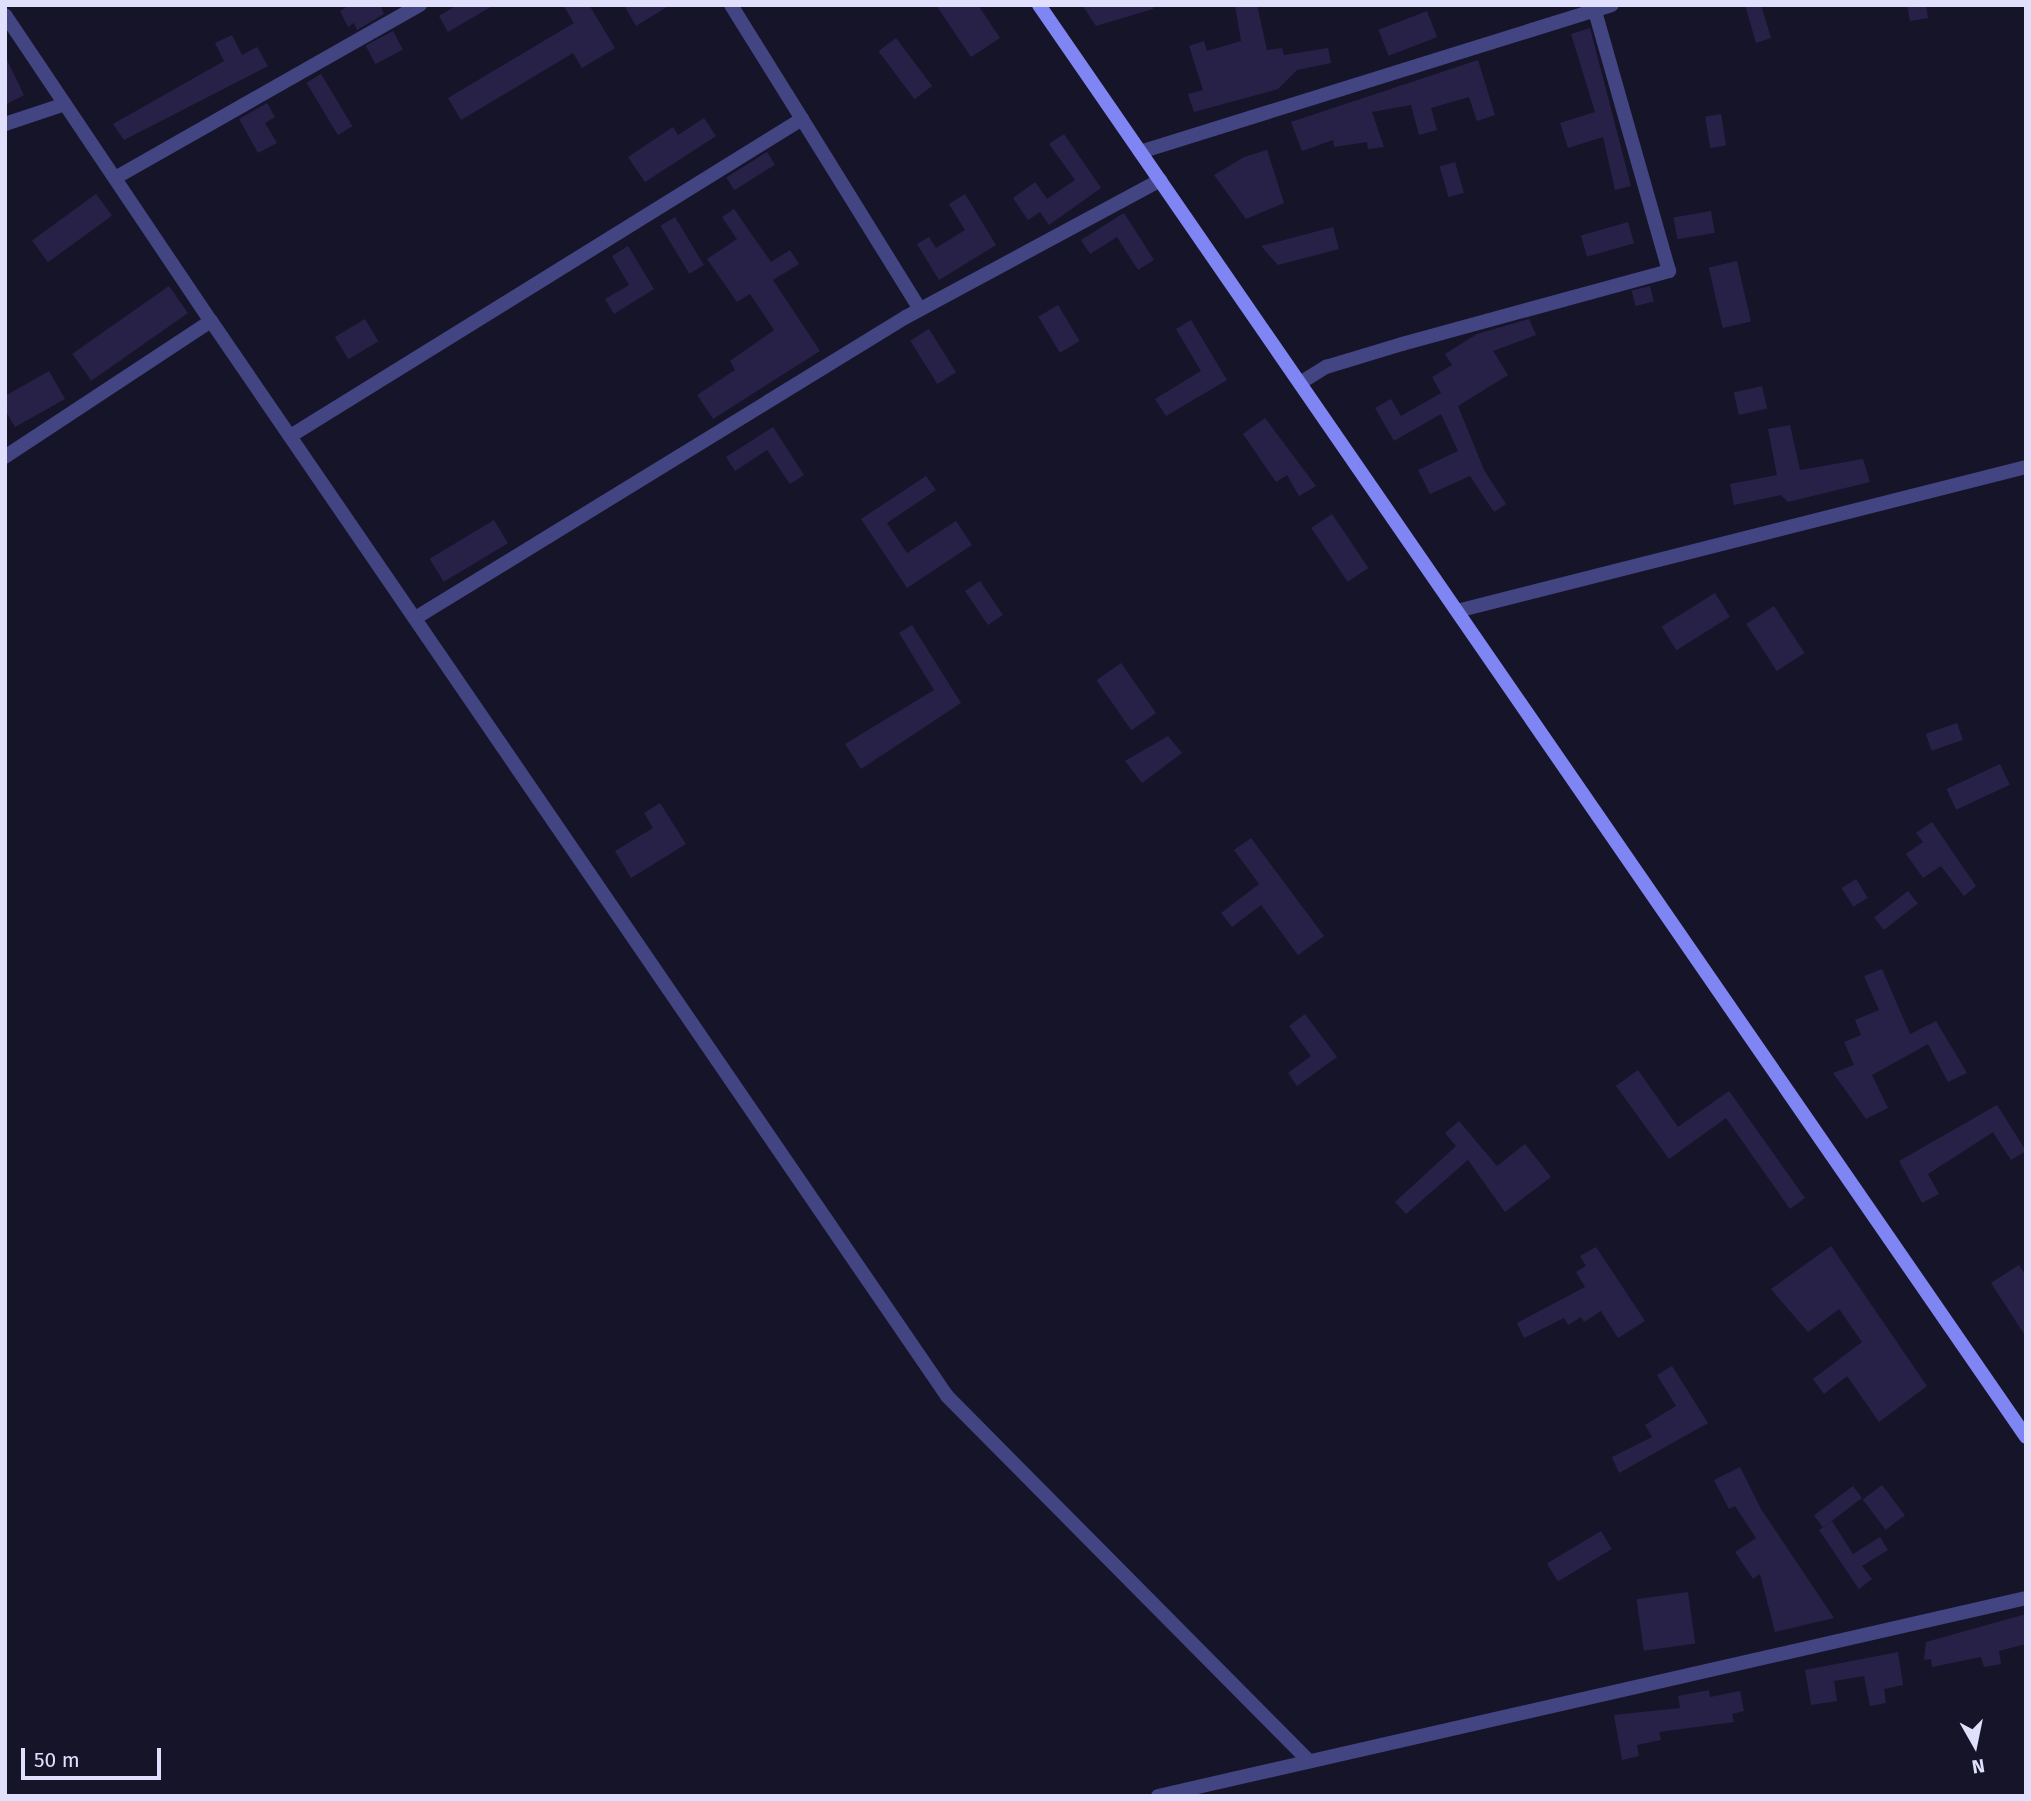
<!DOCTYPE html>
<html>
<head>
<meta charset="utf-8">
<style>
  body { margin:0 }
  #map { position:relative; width:2031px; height:1801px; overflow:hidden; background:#161429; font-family:"Fira Sans",sans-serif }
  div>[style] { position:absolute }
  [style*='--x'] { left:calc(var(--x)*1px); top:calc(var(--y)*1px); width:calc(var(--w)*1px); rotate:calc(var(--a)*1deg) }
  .building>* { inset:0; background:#272148; transform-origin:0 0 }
  .street>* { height:14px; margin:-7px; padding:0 7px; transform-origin:7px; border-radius:7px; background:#434583 }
  .secondary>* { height:14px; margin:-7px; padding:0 7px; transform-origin:7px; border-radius:7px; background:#7f85f2 }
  span { translate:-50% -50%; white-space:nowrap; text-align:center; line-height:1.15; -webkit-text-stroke:7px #161429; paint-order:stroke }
  .frame { position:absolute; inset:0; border:7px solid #e0dffc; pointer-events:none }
  .north { position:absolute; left:1940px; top:1710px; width:70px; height:70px; -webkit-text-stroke:5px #161429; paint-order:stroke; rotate:171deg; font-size:19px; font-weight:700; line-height:28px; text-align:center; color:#e0dffc }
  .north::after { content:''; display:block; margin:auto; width:24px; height:32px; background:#e0dffc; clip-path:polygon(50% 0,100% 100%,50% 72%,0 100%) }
  .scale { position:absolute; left:21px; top:1748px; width:140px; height:32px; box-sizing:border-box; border:4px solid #e0dffc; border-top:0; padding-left:9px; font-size:21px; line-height:24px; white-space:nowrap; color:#e0dffc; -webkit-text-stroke:5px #161429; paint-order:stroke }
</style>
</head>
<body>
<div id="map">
  <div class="building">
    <i style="clip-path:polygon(350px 5px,380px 5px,384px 14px,357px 30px,354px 23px,348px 27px,340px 11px)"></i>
    <i style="clip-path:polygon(457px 5px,494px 5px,448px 32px,439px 16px)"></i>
    <i style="clip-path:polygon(563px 5px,589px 5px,615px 48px,582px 68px,573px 53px,461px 120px,448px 98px,574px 23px)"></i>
    <i style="clip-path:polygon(624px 5px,670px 5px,636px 26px)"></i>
    <i style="clip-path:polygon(936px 5px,978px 5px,1000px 38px,971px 57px)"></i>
    <i style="clip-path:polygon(1082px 5px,1153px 5px,1153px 9px,1096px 26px)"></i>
    <i style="clip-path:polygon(1235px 5px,1257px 5px,1267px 50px,1282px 48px,1284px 55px,1328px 48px,1331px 63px,1297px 70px,1278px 89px,1194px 112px,1188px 94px,1203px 90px,1189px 46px,1204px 41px,1207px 51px,1241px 41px)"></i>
    <i style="clip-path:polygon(1745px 5px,1761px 5px,1771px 38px,1756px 43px)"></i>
    <i style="clip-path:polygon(1907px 5px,1926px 5px,1928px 18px,1910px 21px)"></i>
    <i style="left:1427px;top:11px;width:28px;height:52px;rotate:69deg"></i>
    <i style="clip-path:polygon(1590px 28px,1631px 186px,1615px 190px,1603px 137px,1568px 148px,1560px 123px,1595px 112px,1571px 34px)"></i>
    <i style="left:393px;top:31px;width:21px;height:31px;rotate:62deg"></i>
    <i style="clip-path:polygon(232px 35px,242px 55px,257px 47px,268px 66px,124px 140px,113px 124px,224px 61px,215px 43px)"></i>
    <i style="left:896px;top:38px;width:60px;height:22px;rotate:53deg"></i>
    <i style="clip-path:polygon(5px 56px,24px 95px,5px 105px)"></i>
    <i style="clip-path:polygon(1478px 60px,1495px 115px,1477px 121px,1469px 97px,1431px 108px,1437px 130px,1419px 135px,1411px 105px,1372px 112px,1384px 147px,1368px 149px,1367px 142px,1334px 147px,1333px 140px,1302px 151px,1291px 122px)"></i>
    <i style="left:321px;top:74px;width:61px;height:17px;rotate:59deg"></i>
    <i style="clip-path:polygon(267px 103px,275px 117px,265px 123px,277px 143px,258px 153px,239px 119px)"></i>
    <i style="left:1721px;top:114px;width:32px;height:16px;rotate:81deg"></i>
    <i style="clip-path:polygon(704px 118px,716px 136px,645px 182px,628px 157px,673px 127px,678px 135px)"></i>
    <i style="clip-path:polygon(1064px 134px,1101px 188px,1049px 225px,1040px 212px,1028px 220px,1013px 198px,1035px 182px,1047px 199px,1075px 180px,1049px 144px)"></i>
    <i style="clip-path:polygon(1267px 150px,1284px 203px,1246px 219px,1214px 175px,1244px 157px)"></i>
    <i style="left:767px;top:152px;width:15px;height:48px;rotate:58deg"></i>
    <i style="left:1455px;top:162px;width:32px;height:16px;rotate:74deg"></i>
    <i style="left:96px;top:194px;width:27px;height:79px;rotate:54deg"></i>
    <i style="clip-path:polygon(965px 194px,996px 245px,939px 280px,917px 244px,929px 237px,936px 248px,965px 230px,949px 204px)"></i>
    <i style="clip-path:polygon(734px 209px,771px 262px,790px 250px,799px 264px,773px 280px,820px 351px,713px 419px,697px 395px,735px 370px,730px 361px,774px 330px,750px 294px,737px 302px,707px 259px,737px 239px,722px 217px)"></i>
    <i style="left:1711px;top:211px;width:22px;height:38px;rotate:80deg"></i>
    <i style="clip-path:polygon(1124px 213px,1154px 260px,1138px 270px,1117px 237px,1090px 254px,1081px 240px)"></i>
    <i style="left:675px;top:217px;width:56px;height:17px;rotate:59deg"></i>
    <i style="left:1628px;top:222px;width:22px;height:49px;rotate:74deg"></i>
    <i style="clip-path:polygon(1333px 227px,1339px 249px,1278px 265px,1261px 246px)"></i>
    <i style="clip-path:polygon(628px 246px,654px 289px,614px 314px,605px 299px,629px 285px,612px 256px)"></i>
    <i style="left:1737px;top:261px;width:62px;height:29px;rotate:77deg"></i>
    <i style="left:169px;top:286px;width:33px;height:118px;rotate:55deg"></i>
    <i style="left:1650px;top:286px;width:16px;height:19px;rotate:76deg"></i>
    <i style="left:1058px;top:305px;width:42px;height:23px;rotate:59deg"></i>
    <i style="left:365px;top:319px;width:26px;height:35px;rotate:59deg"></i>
    <i style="clip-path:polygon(1529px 319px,1536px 335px,1493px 351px,1508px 375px,1458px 406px,1484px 470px,1506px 504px,1494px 512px,1470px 476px,1430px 494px,1418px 470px,1458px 451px,1441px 414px,1394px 441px,1375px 408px,1391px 399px,1401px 416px,1441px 393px,1432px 377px,1452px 365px,1445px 354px,1477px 334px)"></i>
    <i style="clip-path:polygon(1191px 320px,1227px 380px,1166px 416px,1155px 399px,1201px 371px,1176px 329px)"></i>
    <i style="left:929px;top:329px;width:51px;height:22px;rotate:58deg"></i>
    <i style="clip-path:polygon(49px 371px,65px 399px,15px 427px,5px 410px,5px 396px)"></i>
    <i style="left:1762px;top:386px;width:23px;height:29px;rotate:77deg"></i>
    <i style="clip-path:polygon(1265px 418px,1316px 486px,1299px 496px,1287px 475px,1276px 482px,1243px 434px)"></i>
    <i style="clip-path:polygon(1790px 425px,1800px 470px,1863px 459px,1870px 482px,1788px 502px,1781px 495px,1734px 505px,1730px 484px,1777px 475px,1768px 429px)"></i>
    <i style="clip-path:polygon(773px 427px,804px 475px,790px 484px,767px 450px,735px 471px,726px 457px)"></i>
    <i style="clip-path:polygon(926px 476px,936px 490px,887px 523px,907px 553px,956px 521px,972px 545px,907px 588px,861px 519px)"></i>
    <i style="left:1332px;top:514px;width:65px;height:25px;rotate:56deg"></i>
    <i style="left:494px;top:520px;width:27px;height:75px;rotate:59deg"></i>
    <i style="left:980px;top:581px;width:41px;height:18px;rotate:56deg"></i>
    <i style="left:1715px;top:593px;width:28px;height:63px;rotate:58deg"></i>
    <i style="left:1774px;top:606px;width:56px;height:33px;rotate:57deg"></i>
    <i style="clip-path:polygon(912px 625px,961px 703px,861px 769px,845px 744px,934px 690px,899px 633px)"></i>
    <i style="left:1121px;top:663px;width:61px;height:30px;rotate:55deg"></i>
    <i style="left:1957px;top:723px;width:18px;height:33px;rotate:71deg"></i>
    <i style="clip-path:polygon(1168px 736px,1182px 753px,1142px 783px,1125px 761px)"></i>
    <i style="left:2000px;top:764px;width:23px;height:59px;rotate:65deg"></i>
    <i style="clip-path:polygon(660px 803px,686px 844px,631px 878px,615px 851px,653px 828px,644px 813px)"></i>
    <i style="clip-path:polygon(1932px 822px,1976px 886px,1964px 896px,1941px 866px,1923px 878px,1906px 854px,1923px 842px,1916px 833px)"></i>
    <i style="clip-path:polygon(1251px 838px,1324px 936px,1298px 955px,1261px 905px,1232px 927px,1221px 913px,1259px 884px,1234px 850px)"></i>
    <i style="left:1856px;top:879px;width:22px;height:17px;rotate:58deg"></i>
    <i style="left:1908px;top:891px;width:16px;height:43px;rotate:52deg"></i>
    <i style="clip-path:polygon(1882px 969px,1910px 1034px,1936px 1021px,1967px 1073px,1948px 1082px,1928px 1044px,1872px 1075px,1888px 1108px,1866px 1119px,1833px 1073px,1854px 1065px,1844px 1042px,1861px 1035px,1855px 1020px,1879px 1010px,1864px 976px)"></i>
    <i style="clip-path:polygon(1305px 1014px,1337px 1057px,1297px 1086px,1288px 1073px,1311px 1056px,1289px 1026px)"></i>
    <i style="clip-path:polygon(1638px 1070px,1678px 1127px,1729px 1091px,1805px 1198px,1790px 1209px,1726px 1118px,1669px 1159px,1616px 1086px)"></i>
    <i style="clip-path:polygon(1997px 1105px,2026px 1151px,2011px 1160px,1993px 1132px,1928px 1174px,1939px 1194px,1922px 1203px,1899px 1161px)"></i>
    <i style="clip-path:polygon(1459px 1121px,1497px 1166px,1525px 1144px,1551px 1177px,1505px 1212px,1468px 1160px,1406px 1214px,1395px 1202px,1456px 1146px,1445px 1133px)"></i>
    <i style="clip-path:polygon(1831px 1246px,1927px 1386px,1879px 1422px,1847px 1376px,1824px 1394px,1813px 1379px,1862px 1342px,1839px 1309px,1808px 1332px,1771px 1289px)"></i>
    <i style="clip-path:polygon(1596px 1247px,1645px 1321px,1618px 1338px,1601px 1311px,1584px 1322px,1581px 1317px,1568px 1325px,1564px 1318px,1524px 1338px,1517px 1323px,1585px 1287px,1576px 1272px,1586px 1266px,1580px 1256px)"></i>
    <i style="clip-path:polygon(2019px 1265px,2026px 1276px,2026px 1337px,1991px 1283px)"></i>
    <i style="clip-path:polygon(1672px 1366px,1708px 1423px,1619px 1473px,1612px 1457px,1652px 1437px,1645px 1425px,1676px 1406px,1657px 1375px)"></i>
    <i style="clip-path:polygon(1740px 1467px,1761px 1509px,1834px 1618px,1775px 1632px,1760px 1574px,1753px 1579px,1735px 1552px,1756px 1538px,1735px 1506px,1729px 1509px,1714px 1480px)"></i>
    <i style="left:1882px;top:1485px;width:38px;height:24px;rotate:53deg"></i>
    <i style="left:1853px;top:1486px;width:15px;height:49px;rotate:53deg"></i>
    <i style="clip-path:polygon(1832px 1521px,1853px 1554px,1880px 1537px,1888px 1550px,1862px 1566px,1872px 1579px,1859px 1589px,1819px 1530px)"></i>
    <i style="left:1601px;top:1531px;width:21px;height:63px;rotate:59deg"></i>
    <i style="left:1688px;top:1592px;width:52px;height:52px;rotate:82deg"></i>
    <i style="clip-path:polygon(2026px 1614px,2026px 1644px,1999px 1651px,2001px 1664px,1984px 1667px,1981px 1657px,1932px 1667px,1931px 1659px,1924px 1660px,1926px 1642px)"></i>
    <i style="clip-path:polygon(1898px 1652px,1903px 1685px,1884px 1689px,1886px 1703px,1870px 1706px,1864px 1676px,1834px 1681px,1837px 1701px,1811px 1705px,1805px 1670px)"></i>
    <i style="clip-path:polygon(1709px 1690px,1710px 1697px,1740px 1691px,1744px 1711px,1732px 1714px,1734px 1722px,1659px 1732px,1661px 1740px,1637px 1745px,1639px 1756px,1622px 1760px,1614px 1715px,1680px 1708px,1678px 1696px)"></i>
  </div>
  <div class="street">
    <i style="--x:5;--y:15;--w:369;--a:56.1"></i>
    <i style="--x:211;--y:321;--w:247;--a:146.6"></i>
    <i style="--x:802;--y:119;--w:224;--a:58.2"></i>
    <i style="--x:5;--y:124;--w:63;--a:-18.4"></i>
    <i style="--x:1140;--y:152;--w:494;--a:-17.3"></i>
    <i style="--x:115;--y:178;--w:351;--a:-29.6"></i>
    <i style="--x:211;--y:321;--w:1303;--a:55.6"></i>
    <i style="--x:947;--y:1396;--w:513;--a:45.24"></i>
    <i style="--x:1300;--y:383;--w:31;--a:-32"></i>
    <i style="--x:1326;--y:367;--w:79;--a:-16.8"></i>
    <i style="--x:1402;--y:344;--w:277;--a:-15.3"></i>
    <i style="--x:1669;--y:271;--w:270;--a:-105.9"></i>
    <i style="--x:292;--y:435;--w:600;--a:-31.78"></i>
    <i style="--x:802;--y:119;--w:134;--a:-121.9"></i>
    <i style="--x:1457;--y:611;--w:587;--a:-14.2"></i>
    <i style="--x:417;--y:617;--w:574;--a:-31.53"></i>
    <i style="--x:906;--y:317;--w:289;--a:-28.3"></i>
    <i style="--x:1158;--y:1796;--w:890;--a:-12.85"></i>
  </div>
  <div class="secondary">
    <i style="--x:1039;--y:5;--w:1739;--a:55.42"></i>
  </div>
  <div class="frame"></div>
  <div class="north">N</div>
  <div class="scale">50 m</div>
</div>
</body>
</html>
